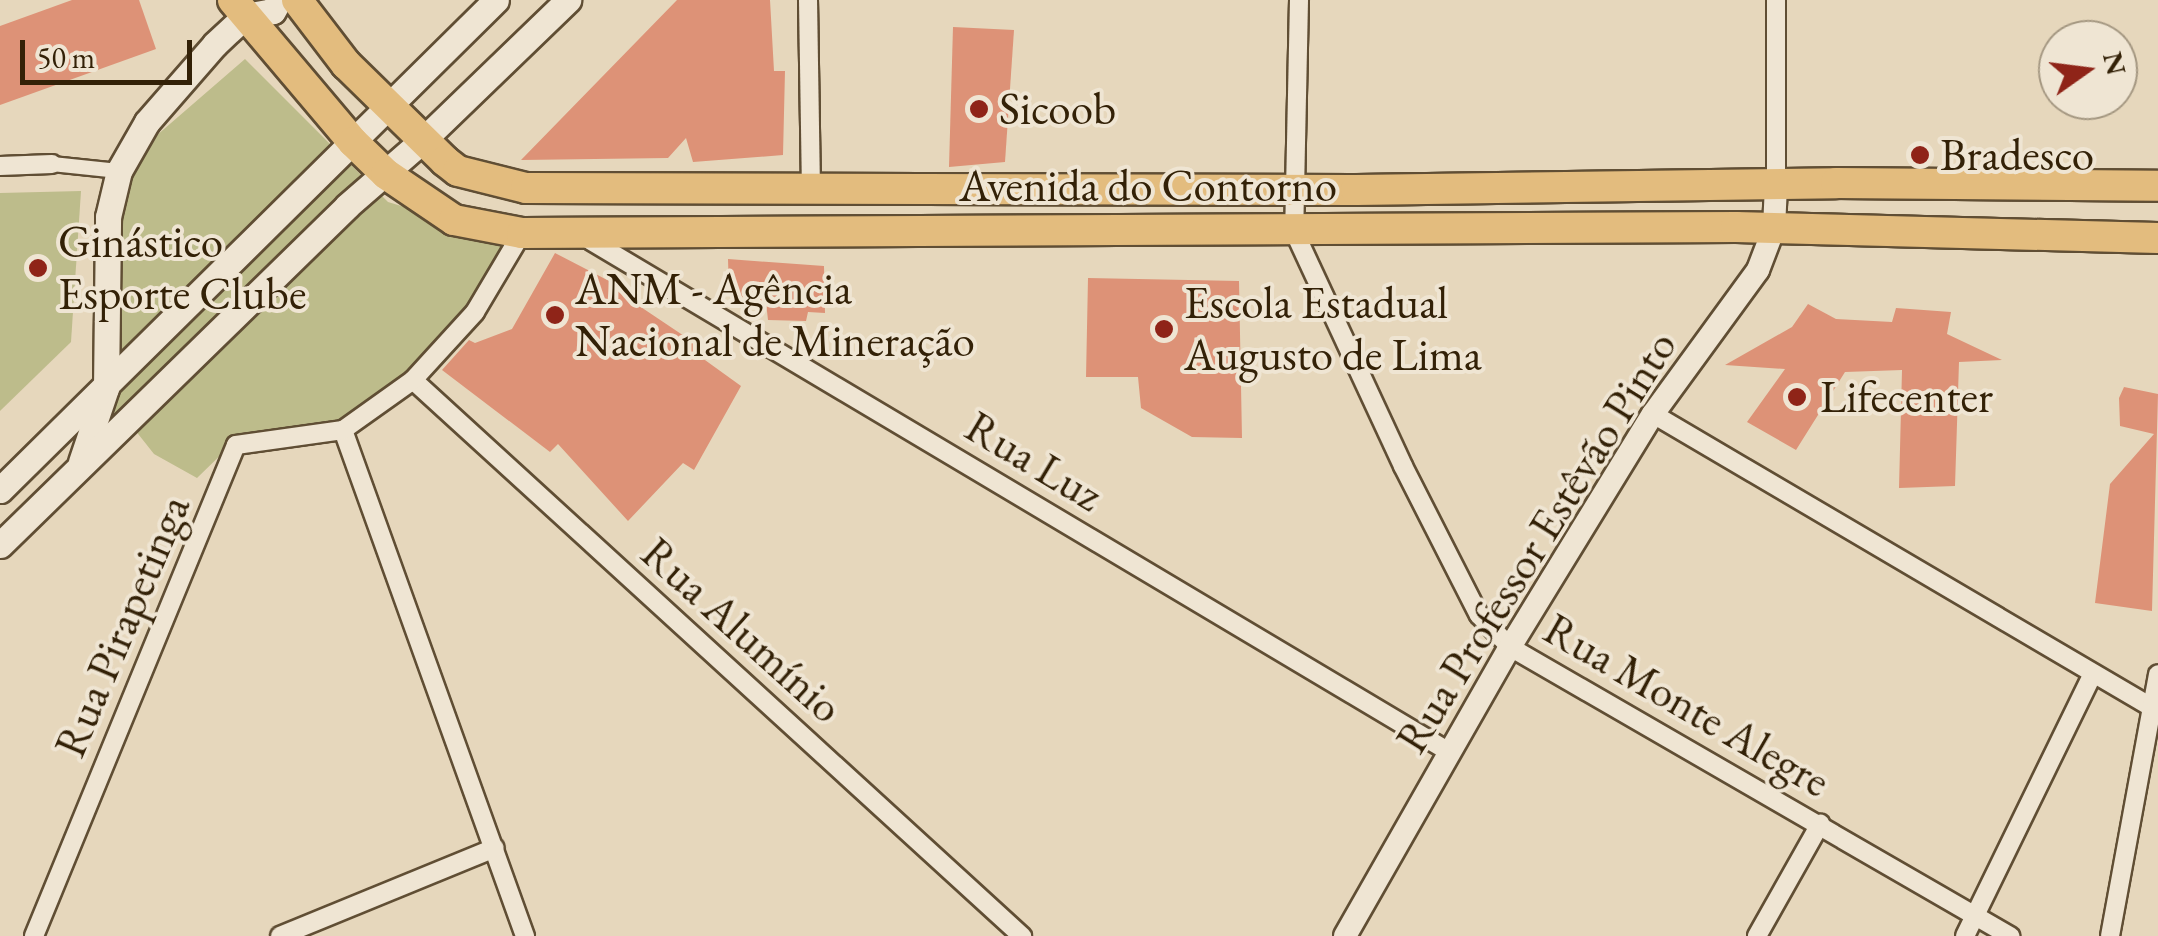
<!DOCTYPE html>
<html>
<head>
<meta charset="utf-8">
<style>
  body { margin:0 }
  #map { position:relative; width:2158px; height:936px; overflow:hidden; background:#e6d7bc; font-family:"EB Garamond",serif }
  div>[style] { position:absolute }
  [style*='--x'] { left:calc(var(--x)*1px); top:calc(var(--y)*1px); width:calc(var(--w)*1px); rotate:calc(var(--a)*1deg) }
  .green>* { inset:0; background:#bdbc8b }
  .building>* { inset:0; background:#dd9277 }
  .roads { filter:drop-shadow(2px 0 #604e34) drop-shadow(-2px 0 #604e34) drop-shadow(0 2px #604e34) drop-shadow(0 -2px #604e34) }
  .pedestrian>* { height:14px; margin:-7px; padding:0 7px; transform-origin:7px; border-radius:7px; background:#efe5d3 }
  .minor>* { height:18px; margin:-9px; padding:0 9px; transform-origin:9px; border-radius:9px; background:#efe5d3 }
  .tertiary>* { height:22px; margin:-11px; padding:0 11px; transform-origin:11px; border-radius:11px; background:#efe5d3 }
  .secondary>* { height:25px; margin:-12.5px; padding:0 12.5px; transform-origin:12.5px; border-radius:12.5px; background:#efe5d3 }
  .primary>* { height:30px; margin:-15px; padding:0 15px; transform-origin:15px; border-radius:15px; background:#e3bc7e }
  .dots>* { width:28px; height:28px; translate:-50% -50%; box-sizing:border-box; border:5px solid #efe5d3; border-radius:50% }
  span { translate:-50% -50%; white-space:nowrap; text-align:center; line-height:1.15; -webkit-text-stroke:8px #efe5d3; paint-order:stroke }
  .poi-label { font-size:45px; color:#332107 }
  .left { translate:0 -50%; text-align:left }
  .street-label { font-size:45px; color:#332107 }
  .north { position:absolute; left:2038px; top:20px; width:100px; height:100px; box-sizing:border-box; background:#efe5d3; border:2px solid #a49781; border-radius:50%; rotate:76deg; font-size:28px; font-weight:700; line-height:40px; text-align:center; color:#332107 }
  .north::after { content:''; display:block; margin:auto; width:35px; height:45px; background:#8f2418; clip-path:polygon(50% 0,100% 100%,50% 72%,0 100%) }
  .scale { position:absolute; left:20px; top:40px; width:172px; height:45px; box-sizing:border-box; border:5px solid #332107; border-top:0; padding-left:12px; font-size:30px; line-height:35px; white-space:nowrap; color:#332107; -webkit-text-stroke:8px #efe5d3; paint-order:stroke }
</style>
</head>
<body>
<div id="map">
  <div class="green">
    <i style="clip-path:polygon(245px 59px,388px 202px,511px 239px,475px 310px,412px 377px,342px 426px,233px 443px,197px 478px,154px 454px,135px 430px,90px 475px,115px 315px,116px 221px,131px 180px,156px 136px)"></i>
    <i style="clip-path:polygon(81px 191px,71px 342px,0 411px,0 193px)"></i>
  </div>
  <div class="building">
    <i style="clip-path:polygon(72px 0,139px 0,156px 49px,0 105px,0 26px)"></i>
    <i style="clip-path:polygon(677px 0,770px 0,774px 71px,785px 71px,783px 155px,693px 162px,686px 138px,668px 158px,521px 160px)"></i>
    <i style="clip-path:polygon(953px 27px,1014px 30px,1005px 162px,949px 167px)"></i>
    <i style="clip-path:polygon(555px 253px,613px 283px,611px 287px,702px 348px,698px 355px,741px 386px,694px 470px,683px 463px,628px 521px,558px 444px,550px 452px,442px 370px,469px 340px,475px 343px,512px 329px)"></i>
    <i style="clip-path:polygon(728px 259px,824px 266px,825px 313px,808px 312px,806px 321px,768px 320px,766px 302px,729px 294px)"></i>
    <i style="clip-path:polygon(1088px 278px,1239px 281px,1242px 438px,1192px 437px,1141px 408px,1138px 377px,1086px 377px)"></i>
    <i style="clip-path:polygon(1808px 304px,1836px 319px,1892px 322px,1896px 308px,1951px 312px,1947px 334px,2002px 360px,1959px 362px,1955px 486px,1899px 488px,1902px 370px,1845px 372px,1796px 450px,1747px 422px,1785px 369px,1725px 365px,1792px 327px)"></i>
    <i style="clip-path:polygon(2124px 387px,2158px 394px,2152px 611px,2095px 603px,2110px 484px,2154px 434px,2120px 426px,2119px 398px)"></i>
  </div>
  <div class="roads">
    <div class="pedestrian">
      <i style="--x:52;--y:164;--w:67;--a:6"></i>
    </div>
    <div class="minor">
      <i style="--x:808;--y:0;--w:188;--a:89.1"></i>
      <i style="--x:1299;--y:0;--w:231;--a:91.2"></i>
      <i style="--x:1294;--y:231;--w:259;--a:65.1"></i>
      <i style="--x:1403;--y:466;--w:167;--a:63"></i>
      <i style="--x:1479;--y:615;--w:45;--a:45.9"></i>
      <i style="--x:1510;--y:647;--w:578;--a:30.03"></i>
      <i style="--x:0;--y:166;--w:52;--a:-2.2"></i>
      <i style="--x:1776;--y:186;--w:186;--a:-90"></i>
      <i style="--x:583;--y:236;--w:1010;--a:30.78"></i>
      <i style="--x:413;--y:380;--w:825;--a:42.4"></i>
      <i style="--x:1653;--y:414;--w:578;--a:30.47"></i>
      <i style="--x:343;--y:430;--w:538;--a:70.22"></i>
      <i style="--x:34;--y:936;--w:531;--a:-67.64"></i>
      <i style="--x:236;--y:445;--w:108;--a:-8"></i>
      <i style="--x:343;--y:430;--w:86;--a:-35.5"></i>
      <i style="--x:413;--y:380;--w:92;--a:-47.6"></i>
      <i style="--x:475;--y:312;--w:92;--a:-59.3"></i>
      <i style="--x:280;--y:936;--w:232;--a:-22.3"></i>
      <i style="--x:1757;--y:936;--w:129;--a:-60.6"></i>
      <i style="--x:1965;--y:936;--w:292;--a:-64"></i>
      <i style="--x:2110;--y:936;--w:266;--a:-79.6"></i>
    </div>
    <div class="tertiary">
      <i style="--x:1345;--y:936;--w:333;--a:-60.3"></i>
      <i style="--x:1510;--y:647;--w:273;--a:-58.5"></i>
      <i style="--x:1653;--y:414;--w:178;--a:-53.9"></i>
      <i style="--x:1758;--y:270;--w:45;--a:-69.1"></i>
      <i style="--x:1774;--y:228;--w:42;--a:-87.3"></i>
    </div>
    <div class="secondary">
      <i style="--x:81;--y:462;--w:78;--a:-71.3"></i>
      <i style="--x:106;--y:388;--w:171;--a:-89.3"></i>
      <i style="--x:108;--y:217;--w:47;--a:-76.6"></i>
      <i style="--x:119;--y:171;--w:56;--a:-60.3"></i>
      <i style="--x:147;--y:122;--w:103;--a:-48.9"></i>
      <i style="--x:215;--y:44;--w:41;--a:-43"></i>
      <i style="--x:245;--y:16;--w:28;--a:-10"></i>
      <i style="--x:273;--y:11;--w:13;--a:-61"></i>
      <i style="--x:0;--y:490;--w:697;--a:-44.65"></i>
      <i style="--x:0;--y:545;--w:485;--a:-44.3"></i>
      <i style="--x:347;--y:206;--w:101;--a:-41"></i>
      <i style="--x:423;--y:140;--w:202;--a:-44"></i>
    </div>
    <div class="primary">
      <i style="--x:233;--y:0;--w:186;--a:49.8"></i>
      <i style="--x:353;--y:142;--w:46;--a:44.1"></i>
      <i style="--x:386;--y:174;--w:82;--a:34.1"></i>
      <i style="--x:454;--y:220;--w:69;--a:10.8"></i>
      <i style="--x:522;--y:233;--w:1214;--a:-0.28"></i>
      <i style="--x:1736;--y:227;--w:422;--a:1.5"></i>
      <i style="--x:297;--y:0;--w:81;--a:52.6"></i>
      <i style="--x:346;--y:64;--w:139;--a:44.4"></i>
      <i style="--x:445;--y:161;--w:16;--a:38"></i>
      <i style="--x:458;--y:171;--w:70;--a:14"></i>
      <i style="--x:526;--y:188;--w:830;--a:0.14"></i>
      <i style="--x:1356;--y:190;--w:480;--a:-0.8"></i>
      <i style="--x:1836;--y:183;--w:322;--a:0.5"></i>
    </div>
  </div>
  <div class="dots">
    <i style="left:979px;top:109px;background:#8f2418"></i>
    <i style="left:1920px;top:155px;background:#8f2418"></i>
    <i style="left:38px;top:268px;background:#8f2418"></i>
    <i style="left:555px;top:315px;background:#8f2418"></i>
    <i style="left:1164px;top:329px;background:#8f2418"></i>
    <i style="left:1797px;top:397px;background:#8f2418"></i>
  </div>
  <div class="poi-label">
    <span class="left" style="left:999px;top:109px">Sicoob</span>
    <span class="left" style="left:1940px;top:155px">Bradesco</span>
    <span class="left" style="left:58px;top:268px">Ginástico<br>Esporte Clube</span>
    <span class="left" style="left:575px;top:315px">ANM - Agência<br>Nacional de Mineração</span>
    <span class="left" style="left:1184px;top:329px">Escola Estadual<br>Augusto de Lima</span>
    <span class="left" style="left:1820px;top:397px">Lifecenter</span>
  </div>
  <div class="street-label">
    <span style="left:1148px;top:186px">Avenida do Contorno</span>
    <span style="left:1034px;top:461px;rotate:31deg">Rua Luz</span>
    <span style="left:1536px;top:542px;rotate:-58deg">Rua Professor Estêvão Pinto</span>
    <span style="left:122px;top:626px;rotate:-67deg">Rua Pirapetinga</span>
    <span style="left:742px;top:630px;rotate:42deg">Rua Alumínio</span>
    <span style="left:1687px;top:705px;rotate:30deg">Rua Monte Alegre</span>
  </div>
  <div class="north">N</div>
  <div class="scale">50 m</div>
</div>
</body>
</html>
